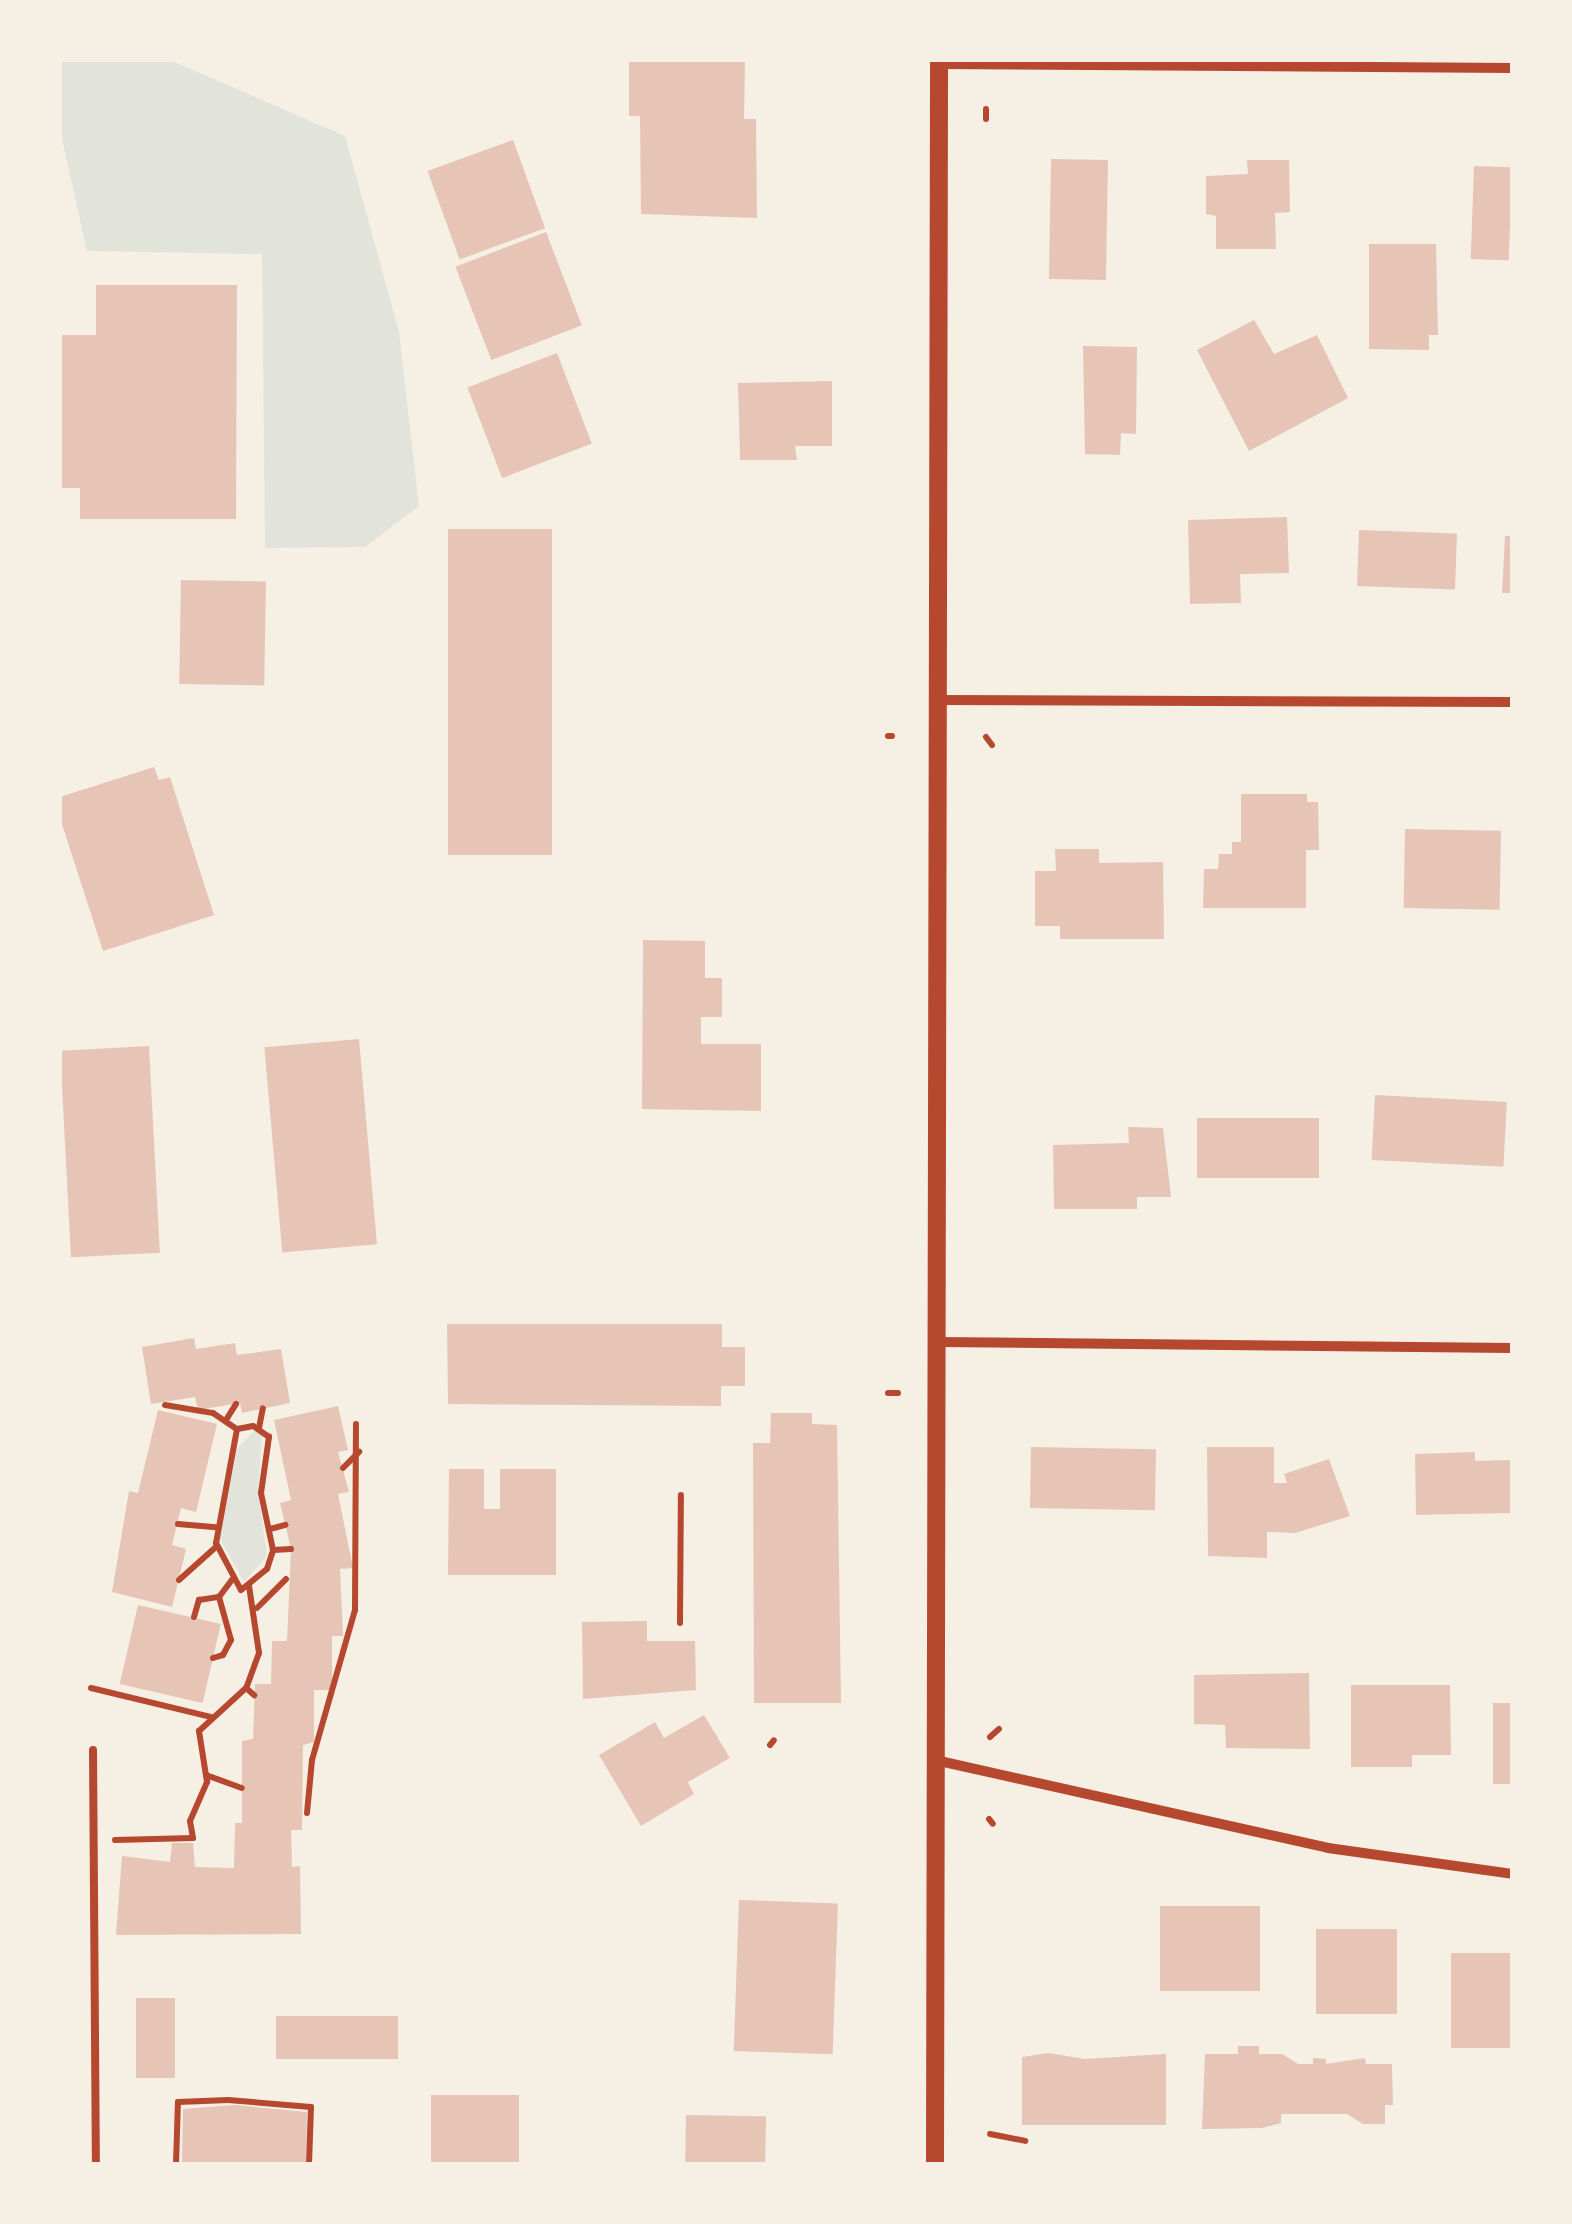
<!DOCTYPE html>
<html>
<head>
<meta charset="utf-8">
<style>
  body { margin:0 }
  #map { position:relative; width:1572px; height:2224px; overflow:hidden; background:#f6efe4; font-family:Arial,sans-serif }
  div>[style] { position:absolute }
  [style*='--x'] { left:calc(var(--x)*1px); top:calc(var(--y)*1px); width:calc(var(--w)*1px); rotate:calc(var(--a)*1deg) }
  .green>* { inset:0; background:#e2e4dc }
  .building>* { inset:0; background:#e6c5b7; transform-origin:0 0 }
  .path>* { height:6px; margin:-3px; padding:0 3px; transform-origin:3px; border-radius:3px; background:#b5482f }
  .service>* { height:8px; margin:-4px; padding:0 4px; transform-origin:4px; border-radius:4px; background:#b5482f }
  .minor>* { height:10px; margin:-5px; padding:0 5px; transform-origin:5px; border-radius:5px; background:#b5482f }
  .tertiary>* { height:18px; margin:-9px; padding:0 9px; transform-origin:9px; border-radius:9px; background:#b5482f }
  span { translate:-50% -50%; white-space:nowrap; text-align:center; line-height:1.15; -webkit-text-stroke:8px #f6efe4; paint-order:stroke }
  .frame { position:absolute; inset:0; border:62px solid #f6efe4; pointer-events:none }
</style>
</head>
<body>
<div id="map">
  <div class="green">
    <i style="clip-path:polygon(60px 60px,170px 60px,345px 136px,399px 332px,419px 506px,365px 547px,265px 548px,262px 254px,87px 251px,60px 130px)"></i>
    <i style="clip-path:polygon(254px 1431px,262px 1435px,258px 1491px,267px 1556px,244px 1582px,220px 1539px,237px 1449px)"></i>
  </div>
  <div class="building">
    <i style="clip-path:polygon(629px 60px,745px 60px,744px 119px,756px 119px,757px 218px,641px 214px,640px 116px,629px 116px)"></i>
    <i style="left:513px;top:140px;width:94px;height:91px;rotate:70deg"></i>
    <i style="left:1051px;top:159px;width:57px;height:120px;rotate:1deg"></i>
    <i style="clip-path:polygon(1247px 160px,1289px 160px,1290px 212px,1275px 213px,1276px 249px,1216px 249px,1216px 216px,1206px 214px,1206px 176px,1248px 174px)"></i>
    <i style="left:1474px;top:166px;width:38px;height:93px;rotate:2deg"></i>
    <i style="left:546px;top:232px;width:100px;height:97px;rotate:69deg"></i>
    <i style="clip-path:polygon(1369px 244px,1436px 244px,1438px 335px,1429px 335px,1429px 350px,1369px 349px)"></i>
    <i style="clip-path:polygon(96px 285px,237px 285px,236px 519px,80px 519px,80px 488px,60px 488px,60px 335px,96px 335px)"></i>
    <i style="clip-path:polygon(1254px 320px,1274px 354px,1317px 335px,1348px 398px,1249px 451px,1197px 350px)"></i>
    <i style="clip-path:polygon(1083px 346px,1137px 347px,1136px 434px,1121px 433px,1120px 455px,1085px 454px)"></i>
    <i style="left:557px;top:353px;width:97px;height:96px;rotate:69deg"></i>
    <i style="clip-path:polygon(832px 381px,832px 446px,795px 446px,797px 460px,740px 460px,738px 383px)"></i>
    <i style="clip-path:polygon(1287px 517px,1289px 573px,1240px 574px,1241px 603px,1190px 604px,1188px 520px)"></i>
    <i style="left:448px;top:529px;width:104px;height:326px"></i>
    <i style="left:1359px;top:530px;width:98px;height:56px;rotate:2deg"></i>
    <i style="clip-path:polygon(1505px 536px,1512px 536px,1512px 593px,1502px 593px)"></i>
    <i style="left:181px;top:580px;width:85px;height:104px;rotate:1deg"></i>
    <i style="clip-path:polygon(154px 767px,159px 780px,170px 777px,214px 915px,103px 951px,60px 818px,60px 797px)"></i>
    <i style="clip-path:polygon(1241px 794px,1307px 794px,1307px 802px,1318px 802px,1319px 850px,1306px 850px,1306px 908px,1203px 908px,1204px 869px,1218px 869px,1219px 854px,1232px 854px,1232px 842px,1241px 842px)"></i>
    <i style="left:1405px;top:829px;width:96px;height:79px;rotate:1deg"></i>
    <i style="clip-path:polygon(1055px 849px,1099px 849px,1099px 863px,1163px 862px,1164px 939px,1060px 939px,1060px 926px,1035px 926px,1035px 871px,1056px 871px)"></i>
    <i style="clip-path:polygon(643px 940px,705px 941px,705px 978px,722px 978px,722px 1017px,701px 1017px,701px 1044px,761px 1044px,761px 1111px,642px 1109px)"></i>
    <i style="left:359px;top:1039px;width:206px;height:95px;rotate:85deg"></i>
    <i style="left:149px;top:1046px;width:207px;height:89px;rotate:87deg"></i>
    <i style="left:1375px;top:1095px;width:132px;height:65px;rotate:3deg"></i>
    <i style="left:1197px;top:1118px;width:122px;height:60px"></i>
    <i style="clip-path:polygon(1128px 1127px,1163px 1128px,1171px 1197px,1137px 1197px,1137px 1209px,1054px 1209px,1053px 1145px,1129px 1143px)"></i>
    <i style="clip-path:polygon(447px 1324px,722px 1324px,722px 1347px,745px 1347px,745px 1386px,721px 1386px,721px 1406px,448px 1404px)"></i>
    <i style="clip-path:polygon(194px 1338px,196px 1349px,235px 1343px,237px 1355px,281px 1349px,290px 1403px,242px 1413px,240px 1403px,198px 1410px,195px 1397px,151px 1404px,142px 1347px)"></i>
    <i style="clip-path:polygon(338px 1406px,348px 1450px,338px 1452px,349px 1492px,338px 1494px,353px 1568px,340px 1569px,343px 1636px,332px 1636px,332px 1690px,314px 1690px,314px 1742px,303px 1745px,302px 1830px,291px 1830px,292px 1867px,300px 1866px,301px 1934px,116px 1935px,122px 1856px,170px 1862px,172px 1843px,193px 1843px,195px 1867px,234px 1868px,235px 1823px,242px 1823px,242px 1741px,253px 1739px,255px 1684px,271px 1684px,272px 1641px,287px 1641px,291px 1549px,280px 1503px,291px 1500px,274px 1420px)"></i>
    <i style="clip-path:polygon(158px 1410px,217px 1424px,196px 1512px,181px 1508px,172px 1545px,186px 1549px,172px 1607px,112px 1592px,129px 1491px,138px 1493px)"></i>
    <i style="clip-path:polygon(771px 1413px,812px 1413px,812px 1424px,837px 1425px,841px 1703px,754px 1703px,753px 1443px,770px 1443px)"></i>
    <i style="left:1031px;top:1447px;width:125px;height:61px;rotate:1deg"></i>
    <i style="clip-path:polygon(1207px 1447px,1274px 1447px,1274px 1483px,1287px 1483px,1284px 1474px,1329px 1459px,1350px 1516px,1295px 1533px,1267px 1532px,1267px 1558px,1208px 1556px)"></i>
    <i style="clip-path:polygon(1475px 1452px,1475px 1461px,1512px 1460px,1512px 1513px,1416px 1515px,1415px 1454px)"></i>
    <i style="clip-path:polygon(449px 1469px,484px 1469px,484px 1509px,500px 1509px,500px 1469px,556px 1469px,556px 1575px,448px 1575px)"></i>
    <i style="left:138px;top:1605px;width:85px;height:81px;rotate:13deg"></i>
    <i style="clip-path:polygon(647px 1621px,647px 1641px,695px 1641px,696px 1690px,583px 1699px,582px 1622px)"></i>
    <i style="clip-path:polygon(1309px 1673px,1310px 1749px,1226px 1748px,1225px 1725px,1194px 1724px,1194px 1675px)"></i>
    <i style="clip-path:polygon(1351px 1685px,1450px 1685px,1451px 1755px,1412px 1755px,1412px 1767px,1351px 1767px)"></i>
    <i style="left:1493px;top:1703px;width:19px;height:81px"></i>
    <i style="clip-path:polygon(704px 1715px,730px 1758px,688px 1782px,694px 1794px,641px 1826px,599px 1755px,655px 1722px,664px 1738px)"></i>
    <i style="left:739px;top:1900px;width:99px;height:151px;rotate:2deg"></i>
    <i style="left:1160px;top:1906px;width:100px;height:85px"></i>
    <i style="left:1316px;top:1929px;width:81px;height:85px"></i>
    <i style="left:1512px;top:1953px;width:95px;height:61px;rotate:90deg"></i>
    <i style="left:136px;top:1998px;width:39px;height:80px"></i>
    <i style="left:276px;top:2016px;width:122px;height:43px"></i>
    <i style="clip-path:polygon(1238px 2046px,1259px 2046px,1259px 2054px,1282px 2054px,1298px 2064px,1313px 2064px,1313px 2058px,1326px 2059px,1326px 2064px,1365px 2058px,1366px 2064px,1392px 2064px,1393px 2105px,1385px 2105px,1385px 2124px,1363px 2124px,1347px 2114px,1281px 2114px,1281px 2123px,1262px 2128px,1202px 2129px,1205px 2054px,1238px 2054px)"></i>
    <i style="clip-path:polygon(1048px 2053px,1085px 2059px,1166px 2054px,1166px 2125px,1022px 2125px,1022px 2057px)"></i>
    <i style="left:431px;top:2095px;width:88px;height:69px"></i>
    <i style="clip-path:polygon(234px 2105px,307px 2112px,306px 2164px,182px 2164px,183px 2109px)"></i>
    <i style="left:686px;top:2115px;width:80px;height:49px;rotate:1deg"></i>
  </div>
  <div class="path">
    <i style="--x:986;--y:109;--w:10;--a:90"></i>
    <i style="--x:888;--y:736;--w:4;--a:0"></i>
    <i style="--x:986;--y:737;--w:10;--a:53"></i>
    <i style="--x:888;--y:1393;--w:10;--a:0"></i>
    <i style="--x:165;--y:1405;--w:49;--a:9.5"></i>
    <i style="--x:213;--y:1413;--w:29;--a:34"></i>
    <i style="--x:237;--y:1429;--w:116;--a:100.4"></i>
    <i style="--x:216;--y:1543;--w:53;--a:62"></i>
    <i style="--x:241;--y:1590;--w:33;--a:-39"></i>
    <i style="--x:267;--y:1569;--w:20;--a:-72"></i>
    <i style="--x:273;--y:1550;--w:58;--a:-101.9"></i>
    <i style="--x:261;--y:1493;--w:57;--a:-81.9"></i>
    <i style="--x:269;--y:1437;--w:19;--a:-145"></i>
    <i style="--x:253;--y:1426;--w:16;--a:169"></i>
    <i style="--x:226;--y:1420;--w:19;--a:-58"></i>
    <i style="--x:259;--y:1428;--w:20;--a:-79"></i>
    <i style="--x:343;--y:1468;--w:23;--a:-45"></i>
    <i style="--x:178;--y:1524;--w:38;--a:5"></i>
    <i style="--x:270;--y:1529;--w:16;--a:-15"></i>
    <i style="--x:273;--y:1550;--w:18;--a:-3"></i>
    <i style="--x:179;--y:1580;--w:51;--a:-41.8"></i>
    <i style="--x:249;--y:1586;--w:68;--a:81.5"></i>
    <i style="--x:259;--y:1653;--w:37;--a:110"></i>
    <i style="--x:246;--y:1688;--w:11;--a:41"></i>
    <i style="--x:257;--y:1608;--w:41;--a:-45"></i>
    <i style="--x:194;--y:1617;--w:18;--a:-74"></i>
    <i style="--x:199;--y:1600;--w:20;--a:-9"></i>
    <i style="--x:680;--y:1623;--w:128;--a:-89.6"></i>
    <i style="--x:213;--y:1658;--w:10;--a:-17"></i>
    <i style="--x:223;--y:1655;--w:17;--a:-62"></i>
    <i style="--x:231;--y:1640;--w:45;--a:-105.6"></i>
    <i style="--x:219;--y:1597;--w:21;--a:-53"></i>
    <i style="--x:91;--y:1688;--w:123;--a:13.6"></i>
    <i style="--x:990;--y:1737;--w:12;--a:-42"></i>
    <i style="--x:770;--y:1745;--w:6;--a:-51"></i>
    <i style="--x:206;--y:1775;--w:38;--a:20"></i>
    <i style="--x:307;--y:1813;--w:53;--a:-84.6"></i>
    <i style="--x:312;--y:1760;--w:156;--a:-74"></i>
    <i style="--x:355;--y:1610;--w:186;--a:-89.7"></i>
    <i style="--x:989;--y:1819;--w:6;--a:51"></i>
    <i style="--x:115;--y:1840;--w:78;--a:-1.5"></i>
    <i style="--x:193;--y:1838;--w:17;--a:-100"></i>
    <i style="--x:190;--y:1821;--w:43;--a:-66.4"></i>
    <i style="--x:207;--y:1782;--w:52;--a:-98.9"></i>
    <i style="--x:199;--y:1731;--w:64;--a:-42.5"></i>
    <i style="--x:990;--y:2134;--w:36;--a:11"></i>
    <i style="--x:176;--y:2164;--w:62;--a:-88.2"></i>
    <i style="--x:178;--y:2102;--w:50;--a:-2.3"></i>
    <i style="--x:228;--y:2100;--w:83;--a:4.8"></i>
    <i style="--x:311;--y:2107;--w:57;--a:92"></i>
  </div>
  <div class="service">
    <i style="--x:93;--y:1750;--w:414;--a:89.6"></i>
  </div>
  <div class="minor">
    <i style="--x:939;--y:64;--w:573;--a:0.4"></i>
    <i style="--x:938;--y:700;--w:574;--a:0.2"></i>
    <i style="--x:938;--y:1342;--w:574;--a:0.6"></i>
    <i style="--x:935;--y:1760;--w:403;--a:12.6"></i>
    <i style="--x:1328;--y:1848;--w:186;--a:8"></i>
  </div>
  <div class="tertiary">
    <i style="--x:935;--y:2164;--w:2104;--a:-89.89"></i>
  </div>
  <div class="frame"></div>
</div>
</body>
</html>
